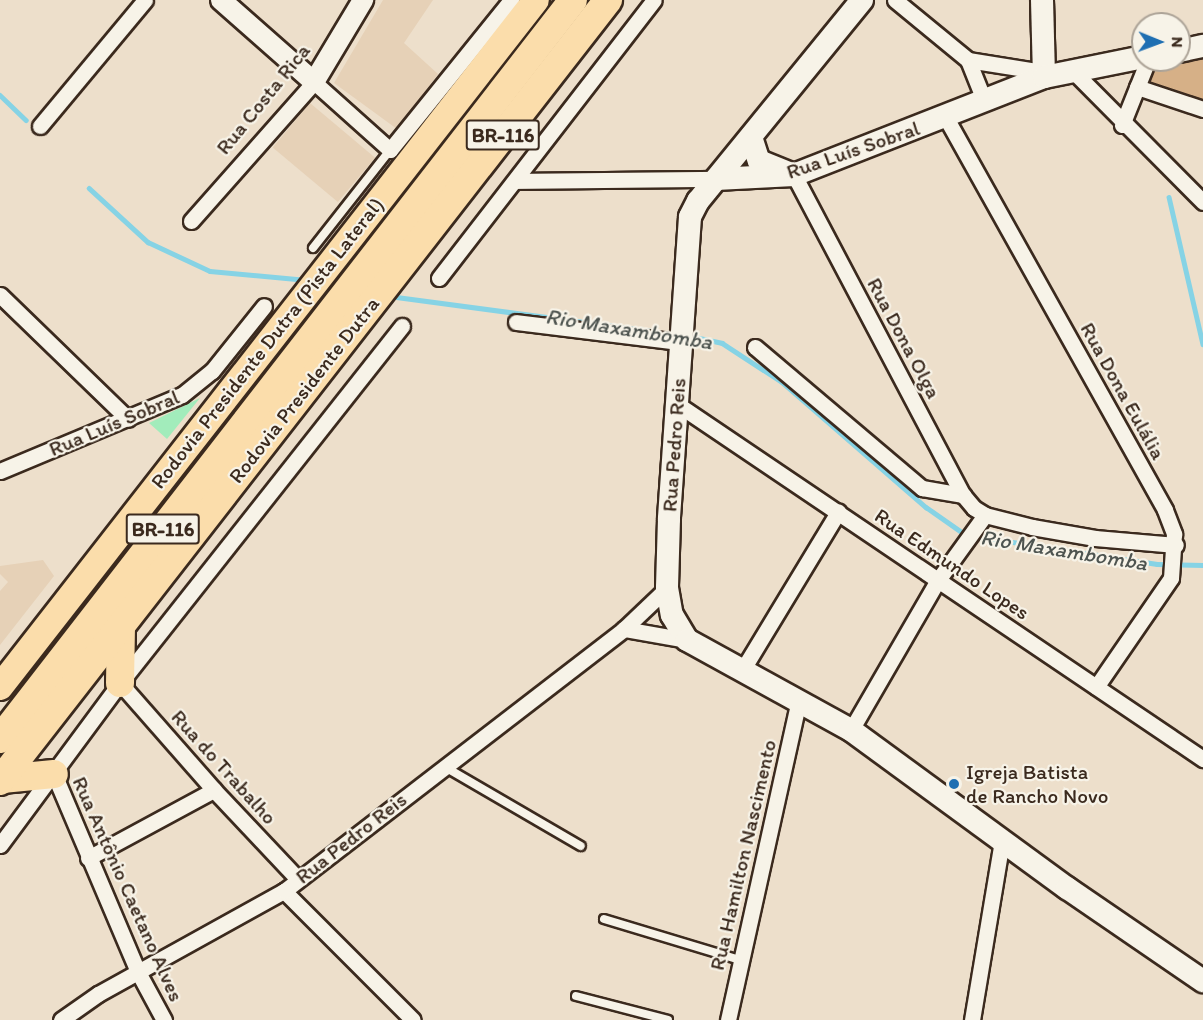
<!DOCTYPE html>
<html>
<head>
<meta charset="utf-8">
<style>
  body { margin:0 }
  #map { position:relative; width:1203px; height:1020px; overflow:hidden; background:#eddfcb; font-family:Itim,sans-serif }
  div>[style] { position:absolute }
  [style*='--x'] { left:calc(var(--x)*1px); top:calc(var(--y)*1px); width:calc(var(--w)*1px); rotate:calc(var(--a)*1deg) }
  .built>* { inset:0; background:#e6d1b7; transform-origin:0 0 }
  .green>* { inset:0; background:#a2ecbb }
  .stream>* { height:4.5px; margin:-2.25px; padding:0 2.25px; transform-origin:2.25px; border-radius:2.25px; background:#86d3e5 }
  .building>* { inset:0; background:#d6b087 }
  .roads { filter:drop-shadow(2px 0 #3b2a1e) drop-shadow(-2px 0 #3b2a1e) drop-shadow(0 2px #3b2a1e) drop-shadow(0 -2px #3b2a1e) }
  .service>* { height:8px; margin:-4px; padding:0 4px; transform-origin:4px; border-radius:4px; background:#f7f3e8 }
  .minor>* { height:15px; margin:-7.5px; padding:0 7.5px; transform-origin:7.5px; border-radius:7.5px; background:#f7f3e8 }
  .tertiary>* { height:20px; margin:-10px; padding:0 10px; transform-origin:10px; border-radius:10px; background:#f7f3e8 }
  .secondary>* { height:22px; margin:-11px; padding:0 11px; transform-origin:11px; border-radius:11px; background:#f7f3e8 }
  .trunk>* { height:26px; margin:-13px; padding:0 13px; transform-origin:13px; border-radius:13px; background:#fbddab }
  .motorway>* { height:28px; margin:-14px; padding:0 14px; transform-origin:14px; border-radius:14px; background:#fbddab }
  .dots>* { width:16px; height:16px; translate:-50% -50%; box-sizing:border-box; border:3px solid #f7f3e8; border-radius:50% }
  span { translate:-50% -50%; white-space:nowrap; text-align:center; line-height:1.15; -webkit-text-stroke:4.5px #f7f3e8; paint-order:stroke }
  .shield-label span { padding:2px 4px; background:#f7f3e8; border:2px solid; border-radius:4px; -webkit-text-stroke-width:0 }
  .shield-label { font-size:20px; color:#3b2a1e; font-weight:700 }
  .street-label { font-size:21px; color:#3b2a1e }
  .poi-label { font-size:21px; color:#3b2a1e }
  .left { translate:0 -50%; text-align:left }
  .water-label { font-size:22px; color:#4e5450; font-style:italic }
  .north { position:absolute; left:1131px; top:12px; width:60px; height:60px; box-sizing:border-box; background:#f7f3e8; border:2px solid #aca397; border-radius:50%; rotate:91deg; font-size:16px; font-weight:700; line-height:24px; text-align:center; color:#3b2a1e }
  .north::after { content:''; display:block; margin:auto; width:21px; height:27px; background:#1f6fb2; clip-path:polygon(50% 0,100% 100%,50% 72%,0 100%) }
</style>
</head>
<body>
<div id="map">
  <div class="built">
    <i style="clip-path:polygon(383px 0,433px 0,404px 43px,438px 74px,397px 129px,334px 83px)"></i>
    <i style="left:310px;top:103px;width:85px;height:58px;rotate:40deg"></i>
    <i style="clip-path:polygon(43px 560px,54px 576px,0 645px,0 591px,8px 582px,0 574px,0 566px)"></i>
  </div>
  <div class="green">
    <i style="clip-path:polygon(200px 398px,167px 439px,149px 423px)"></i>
  </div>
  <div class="stream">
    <i style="--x:0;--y:95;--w:36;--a:44"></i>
    <i style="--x:89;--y:188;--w:80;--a:42.5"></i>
    <i style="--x:148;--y:242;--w:68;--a:25.1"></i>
    <i style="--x:210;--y:271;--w:97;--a:5.3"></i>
    <i style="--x:1169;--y:197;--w:151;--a:77"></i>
    <i style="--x:389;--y:296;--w:264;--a:7.6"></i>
    <i style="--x:690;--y:336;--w:33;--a:12"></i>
    <i style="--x:722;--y:343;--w:72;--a:33"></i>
    <i style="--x:782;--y:382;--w:191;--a:41"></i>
    <i style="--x:926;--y:507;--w:49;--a:35"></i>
    <i style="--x:966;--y:535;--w:193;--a:8.6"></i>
    <i style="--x:1157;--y:564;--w:46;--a:1.2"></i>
  </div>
  <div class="building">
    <i style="clip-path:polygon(1203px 52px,1203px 102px,1145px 83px,1154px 60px,1179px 60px)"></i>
  </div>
  <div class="roads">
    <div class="service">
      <i style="--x:313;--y:248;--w:125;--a:-51.8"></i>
      <i style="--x:445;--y:767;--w:157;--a:30.2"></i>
      <i style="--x:604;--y:919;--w:142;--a:16.8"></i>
      <i style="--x:576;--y:996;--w:95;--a:14.6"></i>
    </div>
    <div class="minor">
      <i style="--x:895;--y:0;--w:94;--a:39.4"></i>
      <i style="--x:968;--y:60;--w:43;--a:68.2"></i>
      <i style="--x:968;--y:60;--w:77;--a:9"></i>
      <i style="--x:1072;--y:70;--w:186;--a:45.2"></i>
      <i style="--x:1137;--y:87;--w:70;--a:18.4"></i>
      <i style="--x:945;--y:116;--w:451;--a:60.8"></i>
      <i style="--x:1165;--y:510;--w:26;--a:69"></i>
      <i style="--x:1174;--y:534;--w:44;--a:93.9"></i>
      <i style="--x:1171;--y:578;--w:132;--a:124.5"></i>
      <i style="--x:1122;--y:125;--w:70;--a:-68.2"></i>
      <i style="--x:40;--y:126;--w:164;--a:-50.2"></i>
      <i style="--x:794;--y:175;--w:362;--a:62.2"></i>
      <i style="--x:963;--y:495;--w:17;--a:50"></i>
      <i style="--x:974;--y:508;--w:13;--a:32"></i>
      <i style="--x:985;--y:515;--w:49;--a:14.3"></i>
      <i style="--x:1032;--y:527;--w:64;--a:9.9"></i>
      <i style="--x:1095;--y:538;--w:81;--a:4.9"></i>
      <i style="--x:516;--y:181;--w:200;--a:-0.6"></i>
      <i style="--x:191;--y:221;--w:186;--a:-48.5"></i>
      <i style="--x:314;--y:82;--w:102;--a:41.8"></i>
      <i style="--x:390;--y:150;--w:193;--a:-51.1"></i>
      <i style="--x:439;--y:278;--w:351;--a:-52.3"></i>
      <i style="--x:0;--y:295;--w:178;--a:44.1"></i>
      <i style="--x:516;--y:322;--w:165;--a:7"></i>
      <i style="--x:755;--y:347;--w:219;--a:40.2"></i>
      <i style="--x:922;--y:488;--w:42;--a:9.7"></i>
      <i style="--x:677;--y:404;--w:635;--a:34.02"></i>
      <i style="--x:0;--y:471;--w:197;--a:-22.7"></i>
      <i style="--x:182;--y:395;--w:38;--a:-39"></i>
      <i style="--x:212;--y:371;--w:83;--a:-51.3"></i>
      <i style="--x:624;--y:629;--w:64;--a:9.9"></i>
      <i style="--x:743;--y:669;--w:184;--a:-58.8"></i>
      <i style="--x:120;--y:683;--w:142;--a:48.7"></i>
      <i style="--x:214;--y:790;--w:122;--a:46.7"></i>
      <i style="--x:851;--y:730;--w:173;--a:-59.9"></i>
      <i style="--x:938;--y:580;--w:80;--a:-54.1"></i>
      <i style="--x:54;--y:774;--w:215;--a:67"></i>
      <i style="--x:138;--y:972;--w:55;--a:61.6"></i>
      <i style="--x:0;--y:845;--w:202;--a:-53.5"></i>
      <i style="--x:120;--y:683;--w:455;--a:-51.7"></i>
      <i style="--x:88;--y:858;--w:143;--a:-28.4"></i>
      <i style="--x:284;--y:891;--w:182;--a:45"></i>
      <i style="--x:61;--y:1020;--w:45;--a:-35.1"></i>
      <i style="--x:98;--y:994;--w:213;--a:-29"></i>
      <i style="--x:284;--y:891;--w:429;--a:-37.6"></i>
      <i style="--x:624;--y:629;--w:59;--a:-43.6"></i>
      <i style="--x:728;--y:1020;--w:329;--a:-77.5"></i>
      <i style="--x:972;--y:1020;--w:182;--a:-80.5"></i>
    </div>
    <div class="tertiary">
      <i style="--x:221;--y:0;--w:124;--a:41.4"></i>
      <i style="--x:314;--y:82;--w:96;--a:-59.1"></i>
    </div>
    <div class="secondary">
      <i style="--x:862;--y:0;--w:259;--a:129.2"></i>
      <i style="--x:698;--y:201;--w:18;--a:117"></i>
      <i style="--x:690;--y:217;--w:303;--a:94"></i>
      <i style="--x:669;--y:519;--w:69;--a:91.7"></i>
      <i style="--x:667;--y:588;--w:27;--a:80"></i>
      <i style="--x:672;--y:615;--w:29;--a:59"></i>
      <i style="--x:687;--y:640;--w:187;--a:28.8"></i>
      <i style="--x:851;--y:730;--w:268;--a:36.2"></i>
      <i style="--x:1067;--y:888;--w:165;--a:34.4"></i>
      <i style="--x:1042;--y:0;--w:77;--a:88.5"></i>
      <i style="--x:1179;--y:51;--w:25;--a:-12"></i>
      <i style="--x:751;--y:137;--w:25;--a:72"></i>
      <i style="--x:759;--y:161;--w:32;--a:22"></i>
      <i style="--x:716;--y:179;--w:78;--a:-2.9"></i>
      <i style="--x:794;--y:175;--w:269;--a:-21.4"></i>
      <i style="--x:1044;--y:77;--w:101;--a:-11.4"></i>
    </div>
    <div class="trunk">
      <i style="--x:0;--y:687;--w:871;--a:-52.04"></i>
    </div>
    <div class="motorway">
      <i style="--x:120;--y:683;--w:58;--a:-89"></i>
      <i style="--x:0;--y:739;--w:935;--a:-52.21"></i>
      <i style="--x:2;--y:779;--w:52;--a:-5.5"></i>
      <i style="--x:0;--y:781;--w:990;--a:-52.1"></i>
    </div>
  </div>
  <div class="dots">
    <i style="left:954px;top:784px;background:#1f6fb2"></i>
  </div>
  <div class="shield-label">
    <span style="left:503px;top:135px">BR-116</span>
    <span style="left:163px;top:529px">BR-116</span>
  </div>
  <div class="street-label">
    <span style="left:263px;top:99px;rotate:-51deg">Rua Costa Rica</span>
    <span style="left:853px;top:150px;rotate:-19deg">Rua Luís Sobral</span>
    <span style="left:904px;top:338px;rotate:62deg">Rua Dona Olga</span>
    <span style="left:267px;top:343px;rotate:-52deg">Rodovia Presidente Dutra (Pista Lateral)</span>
    <span style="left:304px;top:390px;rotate:-52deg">Rodovia Presidente Dutra</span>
    <span style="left:1123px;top:391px;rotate:61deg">Rua Dona Eulália</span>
    <span style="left:114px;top:423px;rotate:-23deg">Rua Luís Sobral</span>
    <span style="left:674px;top:445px;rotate:-86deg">Rua Pedro Reis</span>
    <span style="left:952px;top:564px;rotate:34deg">Rua Edmundo Lopes</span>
    <span style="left:224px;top:767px;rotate:48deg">Rua do Trabalho</span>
    <span style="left:351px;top:838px;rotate:-38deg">Rua Pedro Reis</span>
    <span style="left:743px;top:855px;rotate:-77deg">Rua Hamilton Nascimento</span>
    <span style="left:128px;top:889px;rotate:66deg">Rua Antônio Caetano Alves</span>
  </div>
  <div class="poi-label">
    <span class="left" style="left:966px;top:784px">Igreja Batista<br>de Rancho Novo</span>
  </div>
  <div class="water-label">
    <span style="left:629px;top:329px;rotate:9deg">Rio Maxambomba</span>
    <span style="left:1064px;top:550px;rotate:9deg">Rio Maxambomba</span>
  </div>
  <div class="north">N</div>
</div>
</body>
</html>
